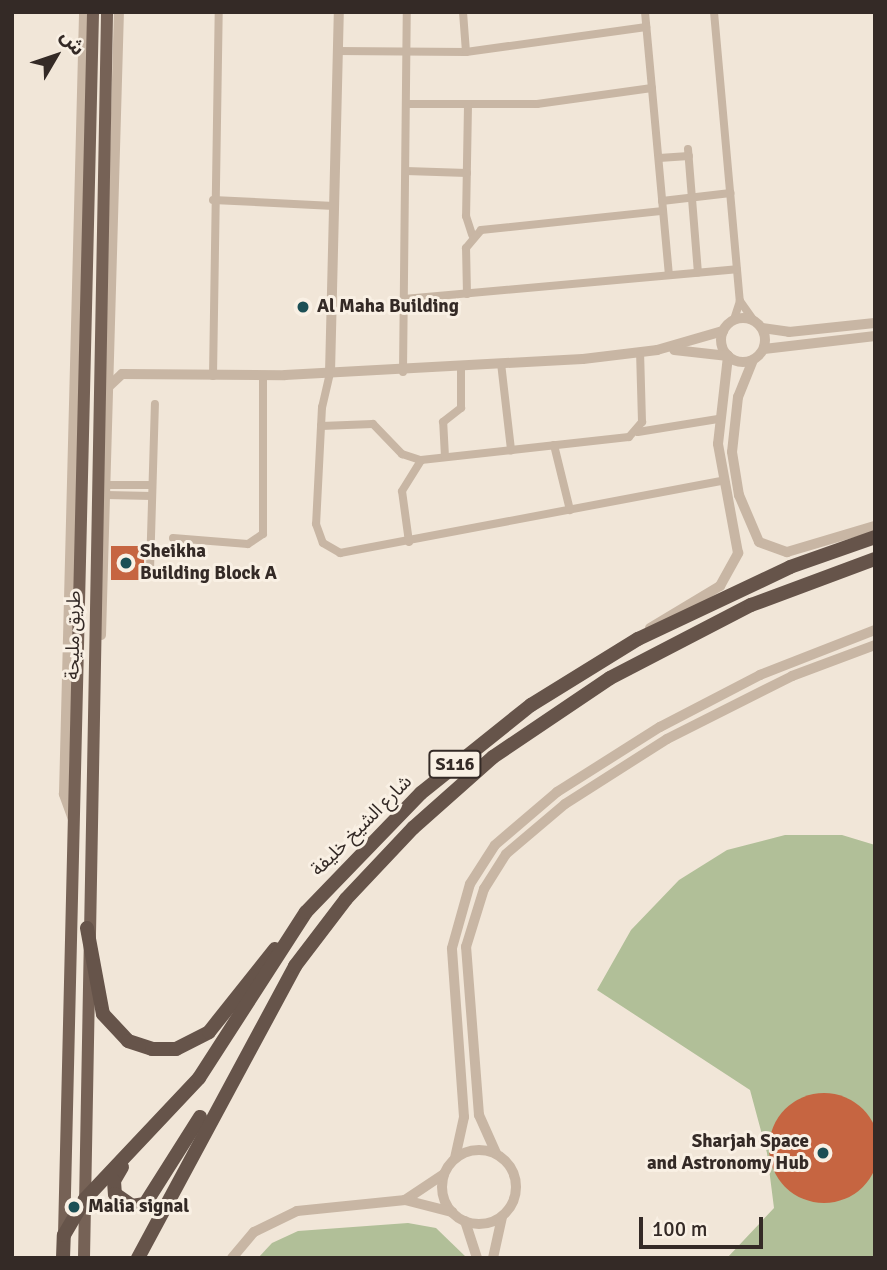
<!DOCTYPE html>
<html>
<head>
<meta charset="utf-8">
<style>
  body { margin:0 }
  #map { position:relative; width:887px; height:1270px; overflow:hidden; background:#f1e6d8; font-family:Signika,"Noto Sans Arabic",sans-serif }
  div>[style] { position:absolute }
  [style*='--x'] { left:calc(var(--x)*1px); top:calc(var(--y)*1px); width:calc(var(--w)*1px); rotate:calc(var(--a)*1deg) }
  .green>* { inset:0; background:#b1bf98 }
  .building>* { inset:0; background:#c66541; transform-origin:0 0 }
  .round { border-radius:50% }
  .minor>* { height:8px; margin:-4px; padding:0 4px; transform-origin:4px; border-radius:4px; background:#c8b6a4 }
  .tertiary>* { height:10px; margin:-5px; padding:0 5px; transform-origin:5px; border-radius:5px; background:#c8b6a4 }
  .tertiary>.ring { margin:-5px; padding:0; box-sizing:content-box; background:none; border:10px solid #c8b6a4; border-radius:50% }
  .primary>* { height:12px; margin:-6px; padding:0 6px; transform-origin:6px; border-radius:6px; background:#766256 }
  .trunk>* { height:14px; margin:-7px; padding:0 7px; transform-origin:7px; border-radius:7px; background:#66544a }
  .dots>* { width:19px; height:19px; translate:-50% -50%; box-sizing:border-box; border:4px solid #f9f0e4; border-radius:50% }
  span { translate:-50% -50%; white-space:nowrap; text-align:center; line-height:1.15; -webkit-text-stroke:6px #f9f0e4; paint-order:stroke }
  .shield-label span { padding:2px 5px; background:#f9f0e4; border:2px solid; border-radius:5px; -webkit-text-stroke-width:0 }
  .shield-label { font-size:18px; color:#342a26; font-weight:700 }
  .poi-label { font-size:19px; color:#342a26; font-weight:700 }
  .left { translate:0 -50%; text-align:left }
  .right { translate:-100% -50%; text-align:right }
  .street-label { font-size:19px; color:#342a26 }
  .frame { position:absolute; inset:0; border:14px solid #342a26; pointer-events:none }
  .north { position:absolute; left:21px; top:21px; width:70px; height:70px; -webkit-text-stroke:5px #f9f0e4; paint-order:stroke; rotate:51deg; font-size:19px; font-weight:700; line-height:28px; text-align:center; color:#342a26 }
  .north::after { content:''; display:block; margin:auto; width:24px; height:32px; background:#342a26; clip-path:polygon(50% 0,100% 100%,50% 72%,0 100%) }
  .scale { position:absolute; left:639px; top:1217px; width:124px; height:32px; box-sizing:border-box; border:4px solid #342a26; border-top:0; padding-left:9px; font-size:21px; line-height:24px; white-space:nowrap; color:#342a26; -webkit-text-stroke:5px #f9f0e4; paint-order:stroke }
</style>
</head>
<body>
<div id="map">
  <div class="green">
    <i style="clip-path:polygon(785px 835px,842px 835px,875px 845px,875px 1258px,727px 1258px,774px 1208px,767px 1153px,750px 1090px,597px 990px,631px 930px,679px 880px,727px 850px)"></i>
    <i style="clip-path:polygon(408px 1223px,436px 1228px,467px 1258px,258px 1258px,272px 1243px,298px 1231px)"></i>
  </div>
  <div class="building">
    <i style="left:111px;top:546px;width:33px;height:34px"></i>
    <i class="round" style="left:769px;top:1093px;width:110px;height:110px"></i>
  </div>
  <div class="minor">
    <i style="--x:463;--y:12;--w:40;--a:85.7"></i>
    <i style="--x:645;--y:12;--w:264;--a:84.8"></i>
    <i style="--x:714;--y:12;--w:290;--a:84.9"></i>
    <i style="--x:740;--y:301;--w:20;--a:108"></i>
    <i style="--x:338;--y:51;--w:128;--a:0.4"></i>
    <i style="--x:466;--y:52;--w:182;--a:-7.9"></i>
    <i style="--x:407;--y:104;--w:130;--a:0"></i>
    <i style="--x:537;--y:104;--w:116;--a:-7.9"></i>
    <i style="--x:468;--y:105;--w:111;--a:91"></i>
    <i style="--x:466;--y:216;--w:20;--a:72"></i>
    <i style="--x:688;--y:149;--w:124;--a:85.4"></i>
    <i style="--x:659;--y:158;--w:30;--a:-4"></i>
    <i style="--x:406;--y:171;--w:61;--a:1.9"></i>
    <i style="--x:213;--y:200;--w:121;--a:2.8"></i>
    <i style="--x:662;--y:201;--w:69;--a:-6.6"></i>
    <i style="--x:467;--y:294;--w:46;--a:-91.2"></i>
    <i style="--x:466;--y:248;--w:23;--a:-50"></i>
    <i style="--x:481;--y:230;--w:183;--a:-6"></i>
    <i style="--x:404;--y:299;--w:334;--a:-5.1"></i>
    <i style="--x:740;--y:301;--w:24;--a:55"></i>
    <i style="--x:501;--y:363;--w:88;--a:83.4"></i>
    <i style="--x:403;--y:372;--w:360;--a:-89.4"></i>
    <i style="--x:330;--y:373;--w:35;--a:103"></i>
    <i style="--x:322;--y:407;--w:117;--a:92.9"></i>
    <i style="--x:316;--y:524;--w:20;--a:70"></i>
    <i style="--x:323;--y:543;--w:20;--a:30"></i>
    <i style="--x:340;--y:553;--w:389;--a:-10.7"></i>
    <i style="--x:213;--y:376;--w:364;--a:-89.1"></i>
    <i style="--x:321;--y:426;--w:52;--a:-2.2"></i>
    <i style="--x:373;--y:424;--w:42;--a:46"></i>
    <i style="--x:402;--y:454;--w:20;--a:18"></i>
    <i style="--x:421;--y:460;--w:209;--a:-6.3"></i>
    <i style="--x:629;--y:437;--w:20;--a:-49"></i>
    <i style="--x:642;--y:422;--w:70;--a:-91.6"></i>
    <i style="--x:638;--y:432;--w:81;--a:-9.2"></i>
    <i style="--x:554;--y:445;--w:67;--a:76.2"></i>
    <i style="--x:445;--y:457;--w:35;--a:-93"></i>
    <i style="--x:443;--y:422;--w:23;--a:-38"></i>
    <i style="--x:461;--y:408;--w:42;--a:-90"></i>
    <i style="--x:106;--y:485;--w:46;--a:0"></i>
    <i style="--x:106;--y:495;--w:46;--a:1.2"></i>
    <i style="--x:173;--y:538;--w:75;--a:4.6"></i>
    <i style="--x:248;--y:544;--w:18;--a:-34"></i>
    <i style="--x:263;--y:534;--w:158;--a:-90"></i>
    <i style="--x:409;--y:542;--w:51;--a:-97.8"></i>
    <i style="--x:402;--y:491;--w:36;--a:-58"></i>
    <i style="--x:150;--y:570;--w:166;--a:-88.3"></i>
  </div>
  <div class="tertiary">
    <i class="ring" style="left:721px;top:318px;width:34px;height:34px"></i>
    <i style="--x:762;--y:328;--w:27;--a:8"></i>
    <i style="--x:789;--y:332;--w:86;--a:-6"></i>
    <i style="--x:764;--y:349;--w:112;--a:-6.7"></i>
    <i style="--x:753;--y:360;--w:40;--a:112"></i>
    <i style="--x:738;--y:397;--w:55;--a:96.2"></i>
    <i style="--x:732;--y:452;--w:44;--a:80.8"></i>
    <i style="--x:739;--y:495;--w:51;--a:66.9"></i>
    <i style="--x:759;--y:542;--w:30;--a:20"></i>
    <i style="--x:787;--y:552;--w:92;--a:-16.5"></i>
    <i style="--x:330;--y:373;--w:361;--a:-88.6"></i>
    <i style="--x:108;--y:387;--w:19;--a:-43"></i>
    <i style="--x:122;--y:374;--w:163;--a:0.4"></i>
    <i style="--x:285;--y:375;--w:298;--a:-3.1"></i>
    <i style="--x:583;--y:359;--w:75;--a:-6.9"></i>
    <i style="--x:657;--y:350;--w:69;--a:-16.1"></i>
    <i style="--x:650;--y:628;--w:82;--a:-31"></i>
    <i style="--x:720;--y:586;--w:38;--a:-61"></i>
    <i style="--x:738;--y:553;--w:111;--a:-100.4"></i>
    <i style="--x:718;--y:444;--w:89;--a:-83.5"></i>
    <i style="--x:728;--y:356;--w:54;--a:-173.7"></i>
    <i style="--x:101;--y:635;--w:623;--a:-88.35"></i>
    <i style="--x:74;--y:822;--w:30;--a:-110"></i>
    <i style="--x:64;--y:794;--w:782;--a:-88.53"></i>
    <i class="ring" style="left:442px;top:1150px;width:64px;height:64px"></i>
    <i style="--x:496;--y:1153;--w:42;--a:-114.1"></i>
    <i style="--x:479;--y:1115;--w:169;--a:-94.4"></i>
    <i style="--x:466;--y:947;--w:61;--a:-72.8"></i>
    <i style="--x:484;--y:889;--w:41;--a:-57.8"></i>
    <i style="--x:506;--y:854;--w:77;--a:-40.3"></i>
    <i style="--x:565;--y:804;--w:121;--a:-32.5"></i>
    <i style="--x:667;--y:739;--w:140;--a:-26.7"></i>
    <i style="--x:792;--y:676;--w:89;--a:-20.5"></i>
    <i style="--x:455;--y:1158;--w:42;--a:-77.6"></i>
    <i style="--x:464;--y:1117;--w:169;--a:-94.1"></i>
    <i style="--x:452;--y:948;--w:66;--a:-74.3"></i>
    <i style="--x:470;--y:884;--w:46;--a:-57.3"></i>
    <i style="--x:495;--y:845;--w:82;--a:-40.5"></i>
    <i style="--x:557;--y:792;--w:122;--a:-32.3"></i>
    <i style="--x:660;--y:727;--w:113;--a:-27.5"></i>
    <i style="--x:760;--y:675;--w:123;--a:-21.4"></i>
    <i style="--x:405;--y:1200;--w:47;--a:-33.7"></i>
    <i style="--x:465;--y:1221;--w:39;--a:72"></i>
    <i style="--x:232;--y:1258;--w:34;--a:-50"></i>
    <i style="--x:254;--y:1232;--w:48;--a:-26"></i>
    <i style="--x:297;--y:1211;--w:109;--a:-5.8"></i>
    <i style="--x:405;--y:1200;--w:49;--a:14.3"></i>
    <i style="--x:493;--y:1258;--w:42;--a:-77.6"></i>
  </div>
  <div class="primary">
    <i style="--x:64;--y:1235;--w:1223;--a:-88.64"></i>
    <i style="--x:84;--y:1258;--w:1246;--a:-88.94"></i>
  </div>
  <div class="trunk">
    <i style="--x:87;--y:928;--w:87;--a:79.5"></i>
    <i style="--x:103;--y:1014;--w:37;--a:47"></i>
    <i style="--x:128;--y:1041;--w:25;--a:18"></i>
    <i style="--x:152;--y:1049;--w:24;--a:0"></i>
    <i style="--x:176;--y:1049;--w:37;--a:-27"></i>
    <i style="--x:209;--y:1032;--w:106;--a:-51.5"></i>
    <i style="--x:122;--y:1167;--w:16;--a:120"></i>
    <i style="--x:114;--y:1181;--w:13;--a:86"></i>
    <i style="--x:115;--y:1194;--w:21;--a:35"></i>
    <i style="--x:132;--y:1206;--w:13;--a:-9"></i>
    <i style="--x:145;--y:1204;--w:103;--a:-57.7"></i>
    <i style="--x:63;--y:1258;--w:23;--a:-88"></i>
    <i style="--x:64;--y:1235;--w:42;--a:-59.7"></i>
    <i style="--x:85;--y:1199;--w:166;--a:-46.7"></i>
    <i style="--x:199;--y:1078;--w:197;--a:-57.2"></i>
    <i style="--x:306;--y:912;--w:165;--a:-46"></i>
    <i style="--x:421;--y:793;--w:141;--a:-38.7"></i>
    <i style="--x:531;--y:705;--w:126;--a:-31.7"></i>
    <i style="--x:638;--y:639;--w:168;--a:-25.3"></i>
    <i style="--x:790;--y:567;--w:90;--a:-19.4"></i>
    <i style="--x:138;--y:1258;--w:332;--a:-61.7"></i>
    <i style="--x:295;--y:966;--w:84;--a:-52.7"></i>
    <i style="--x:346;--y:899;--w:98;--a:-46.7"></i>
    <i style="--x:413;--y:828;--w:107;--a:-41.6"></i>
    <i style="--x:493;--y:757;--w:141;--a:-34"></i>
    <i style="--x:610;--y:678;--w:159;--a:-27.4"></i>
    <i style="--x:751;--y:605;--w:132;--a:-20.4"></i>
  </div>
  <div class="dots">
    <i style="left:303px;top:307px;background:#1c4f55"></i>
    <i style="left:126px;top:563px;background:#1c4f55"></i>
    <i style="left:823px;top:1153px;background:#1c4f55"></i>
    <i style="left:74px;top:1207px;background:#1c4f55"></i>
  </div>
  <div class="shield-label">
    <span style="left:455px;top:764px">S116</span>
  </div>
  <div class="poi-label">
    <span class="left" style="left:317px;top:307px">Al Maha Building</span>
    <span class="left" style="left:140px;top:563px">Sheikha<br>Building Block A</span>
    <span class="right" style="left:809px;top:1153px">Sharjah Space<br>and Astronomy Hub</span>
    <span class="left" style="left:88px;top:1207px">Malia signal</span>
  </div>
  <div class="street-label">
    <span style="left:74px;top:635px;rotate:-89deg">طريق مليحة</span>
    <span style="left:362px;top:826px;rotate:-45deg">شارع الشيخ خليفة</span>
  </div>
  <div class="frame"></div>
  <div class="north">ش</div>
  <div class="scale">100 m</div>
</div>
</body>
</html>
